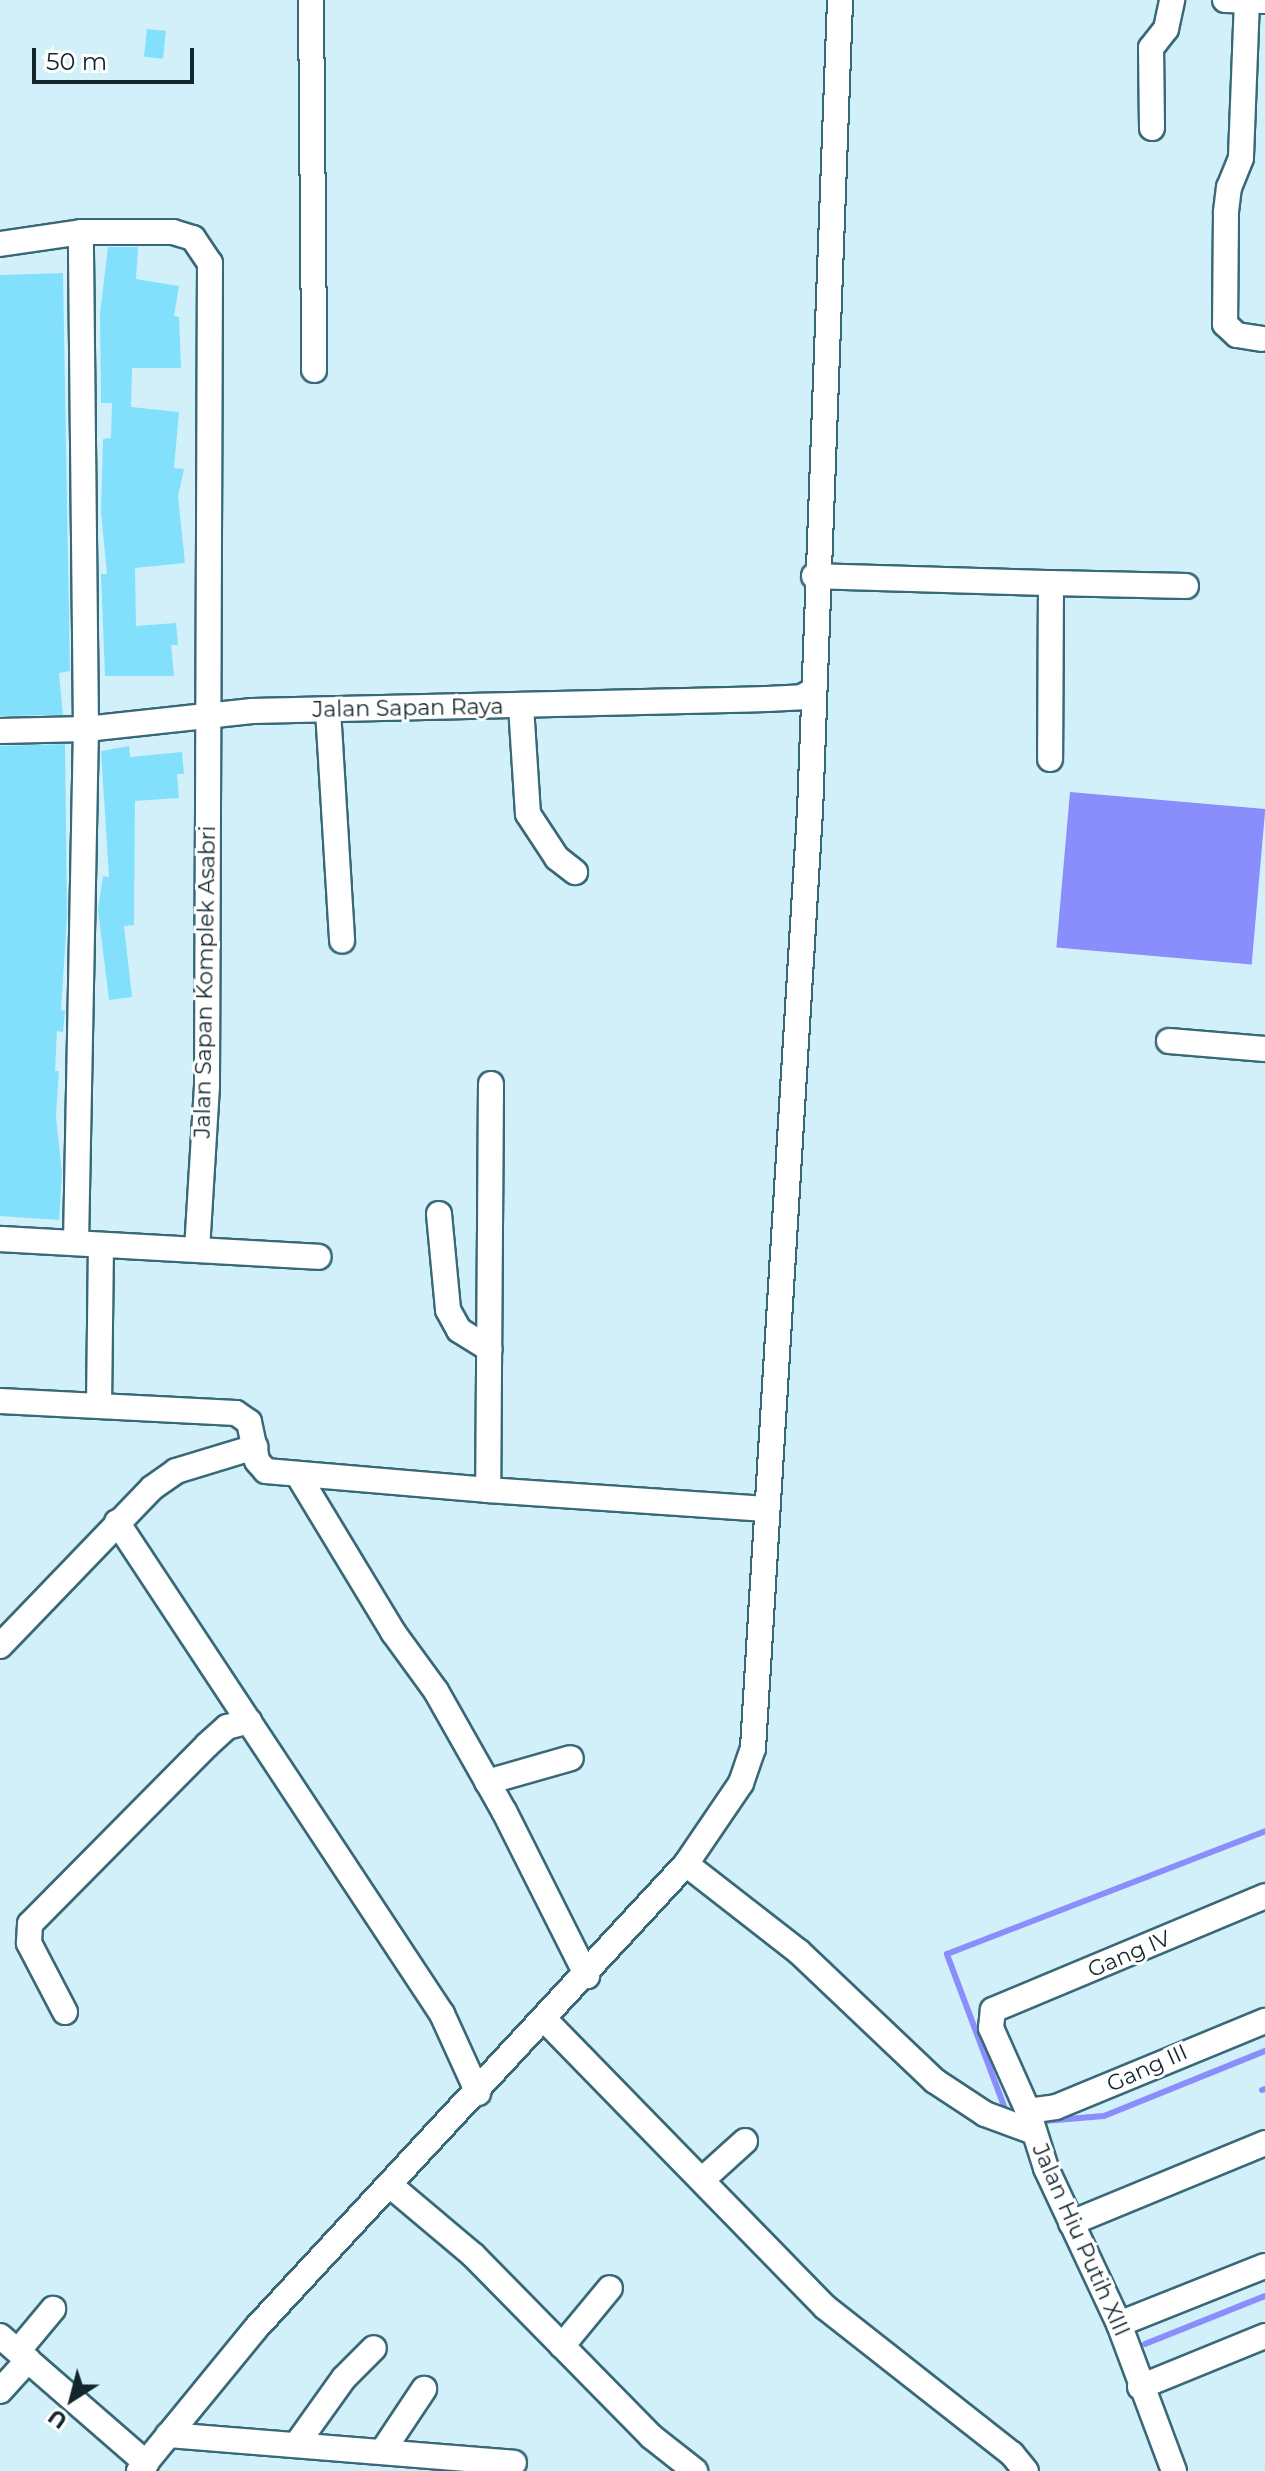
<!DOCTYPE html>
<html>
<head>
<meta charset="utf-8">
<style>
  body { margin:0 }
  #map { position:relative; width:1265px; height:2471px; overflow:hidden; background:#d2f0fa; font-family:Montserrat,sans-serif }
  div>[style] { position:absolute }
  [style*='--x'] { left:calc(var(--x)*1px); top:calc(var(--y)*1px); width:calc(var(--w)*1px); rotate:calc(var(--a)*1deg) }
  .water>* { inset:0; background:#8a8dfc; transform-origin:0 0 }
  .stream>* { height:6px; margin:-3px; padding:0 3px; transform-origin:3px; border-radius:3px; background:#8a8dfc }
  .building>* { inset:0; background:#83e0fd; transform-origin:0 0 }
  .roads { filter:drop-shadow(2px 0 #396978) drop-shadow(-2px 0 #396978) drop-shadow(0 2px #396978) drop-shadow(0 -2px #396978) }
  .minor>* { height:24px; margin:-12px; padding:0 12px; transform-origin:12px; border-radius:12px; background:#fff }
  span { translate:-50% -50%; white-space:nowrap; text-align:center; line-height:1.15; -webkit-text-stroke:6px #fff; paint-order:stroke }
  .street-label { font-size:22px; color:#12262c }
  .north { position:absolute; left:32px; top:2359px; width:80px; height:80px; -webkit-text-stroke:6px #fff; paint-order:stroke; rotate:216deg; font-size:22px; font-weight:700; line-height:32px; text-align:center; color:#12262c }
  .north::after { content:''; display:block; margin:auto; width:28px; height:36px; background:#12262c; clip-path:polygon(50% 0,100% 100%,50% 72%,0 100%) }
  .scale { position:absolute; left:32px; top:48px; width:162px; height:36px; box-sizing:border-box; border:4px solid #12262c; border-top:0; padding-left:10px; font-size:24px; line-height:28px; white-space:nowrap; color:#12262c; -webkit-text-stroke:6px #fff; paint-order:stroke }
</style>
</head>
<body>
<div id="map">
  <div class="water">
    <i style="left:1070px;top:792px;width:196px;height:156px;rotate:5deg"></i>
  </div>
  <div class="stream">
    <i style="--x:1262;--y:2090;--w:3;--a:-18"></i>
    <i style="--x:1007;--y:2114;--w:171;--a:-110.6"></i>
    <i style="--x:947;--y:1954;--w:341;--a:-21.1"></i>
    <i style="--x:1044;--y:2121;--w:60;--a:-4.8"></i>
    <i style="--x:1104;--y:2116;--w:174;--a:-22"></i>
    <i style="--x:1145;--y:2344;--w:129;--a:-21.8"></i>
  </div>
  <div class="building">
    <i style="left:147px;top:29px;width:19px;height:28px;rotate:6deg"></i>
    <i style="clip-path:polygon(108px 247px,138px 247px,136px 279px,179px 286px,174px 316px,179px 317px,181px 368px,132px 368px,131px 407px,179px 412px,174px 468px,184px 469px,178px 496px,185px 563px,135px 568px,136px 626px,176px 623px,178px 645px,171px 645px,174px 676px,105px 676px,101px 574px,107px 574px,101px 512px,103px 439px,111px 438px,112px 403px,101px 403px,100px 314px)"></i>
    <i style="clip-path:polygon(63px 273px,70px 671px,59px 673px,63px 715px,0 716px,0 275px)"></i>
    <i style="clip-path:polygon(65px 744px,67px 916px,61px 1010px,65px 1011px,63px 1032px,57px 1031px,55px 1071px,59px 1071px,56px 1117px,62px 1173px,59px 1220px,0 1216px,0 746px)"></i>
    <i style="clip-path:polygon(129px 746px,130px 757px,182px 752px,184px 774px,177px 774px,179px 798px,135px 801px,134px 925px,124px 926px,132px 997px,109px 1000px,98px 910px,103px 876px,109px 877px,101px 751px)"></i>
  </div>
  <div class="roads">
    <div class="minor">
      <i style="--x:311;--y:0;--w:370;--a:89.5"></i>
      <i style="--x:1225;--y:0;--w:40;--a:1.4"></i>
      <i style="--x:1247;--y:0;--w:158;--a:92.2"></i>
      <i style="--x:1241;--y:158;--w:31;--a:112"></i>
      <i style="--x:1229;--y:187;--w:26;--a:97"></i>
      <i style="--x:1226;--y:213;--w:111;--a:90.5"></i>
      <i style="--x:1225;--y:324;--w:16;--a:43"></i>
      <i style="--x:1237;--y:335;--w:25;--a:9"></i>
      <i style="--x:1152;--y:128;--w:80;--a:-90.7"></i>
      <i style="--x:1151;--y:48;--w:24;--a:-52"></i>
      <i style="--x:1166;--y:29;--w:30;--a:-78"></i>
      <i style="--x:0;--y:244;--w:82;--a:-8.4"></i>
      <i style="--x:81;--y:232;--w:92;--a:0"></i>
      <i style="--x:173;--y:232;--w:21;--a:17"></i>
      <i style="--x:193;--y:238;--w:30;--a:56"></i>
      <i style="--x:210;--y:263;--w:823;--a:90.21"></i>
      <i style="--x:207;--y:1086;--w:164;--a:93.5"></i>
      <i style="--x:814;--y:576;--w:237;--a:1.7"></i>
      <i style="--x:1051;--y:583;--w:176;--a:90.3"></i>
      <i style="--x:1051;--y:583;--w:135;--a:1.3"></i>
      <i style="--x:521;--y:706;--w:108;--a:86.3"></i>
      <i style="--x:528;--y:814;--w:53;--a:56.6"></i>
      <i style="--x:557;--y:858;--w:23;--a:38"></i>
      <i style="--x:328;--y:710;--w:231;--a:86.5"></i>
      <i style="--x:0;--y:731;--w:86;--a:-1.3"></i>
      <i style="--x:86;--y:729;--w:167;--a:-6.2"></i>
      <i style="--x:252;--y:711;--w:515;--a:-1.33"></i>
      <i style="--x:767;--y:699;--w:35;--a:-3"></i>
      <i style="--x:802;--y:697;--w:14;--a:-30"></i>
      <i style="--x:1169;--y:1041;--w:96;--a:4.8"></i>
      <i style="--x:491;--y:1084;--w:406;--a:90.4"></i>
      <i style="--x:488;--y:1490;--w:278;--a:3.9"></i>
      <i style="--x:439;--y:1214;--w:96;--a:84.6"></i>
      <i style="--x:448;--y:1310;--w:23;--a:61"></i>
      <i style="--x:459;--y:1330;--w:36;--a:32"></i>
      <i style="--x:0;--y:1239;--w:319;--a:3.2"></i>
      <i style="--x:76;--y:1243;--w:514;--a:-88.89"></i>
      <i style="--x:86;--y:729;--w:497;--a:-90.6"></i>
      <i style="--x:0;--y:1401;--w:236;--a:2.9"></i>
      <i style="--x:236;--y:1413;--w:16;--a:35"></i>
      <i style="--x:249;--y:1422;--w:40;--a:78"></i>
      <i style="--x:257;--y:1461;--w:13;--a:48"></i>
      <i style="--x:266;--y:1471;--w:223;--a:4.9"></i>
      <i style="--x:99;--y:1406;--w:161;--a:-89.3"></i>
      <i style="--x:298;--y:1475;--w:184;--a:58.8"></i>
      <i style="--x:393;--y:1632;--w:73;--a:53.9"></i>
      <i style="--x:436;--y:1691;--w:138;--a:60.5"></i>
      <i style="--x:504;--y:1811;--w:185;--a:63.3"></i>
      <i style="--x:117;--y:1522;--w:590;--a:56.55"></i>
      <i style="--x:442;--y:2014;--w:87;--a:65.5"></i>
      <i style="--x:0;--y:1646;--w:219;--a:-46.1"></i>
      <i style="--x:152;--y:1488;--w:29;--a:-35"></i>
      <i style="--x:176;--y:1471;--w:83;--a:-16.9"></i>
      <i style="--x:487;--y:1782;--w:87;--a:-15.9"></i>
      <i style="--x:686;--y:1864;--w:143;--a:37.9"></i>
      <i style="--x:799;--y:1952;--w:187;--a:43.5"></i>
      <i style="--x:935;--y:2081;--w:60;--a:33.4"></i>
      <i style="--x:985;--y:2114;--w:52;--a:20.2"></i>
      <i style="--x:65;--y:2012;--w:78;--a:-117.6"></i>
      <i style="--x:29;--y:1943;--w:19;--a:-87"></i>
      <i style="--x:30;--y:1924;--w:252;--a:-45.3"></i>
      <i style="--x:207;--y:1745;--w:27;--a:-42"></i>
      <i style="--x:227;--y:1727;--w:23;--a:-15"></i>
      <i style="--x:546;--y:2021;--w:400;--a:45.7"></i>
      <i style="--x:825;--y:2307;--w:238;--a:38.2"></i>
      <i style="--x:1012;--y:2454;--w:22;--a:51"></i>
      <i style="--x:1028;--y:2111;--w:28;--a:-8"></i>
      <i style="--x:1056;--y:2107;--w:226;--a:-22.4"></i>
      <i style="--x:702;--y:2180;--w:58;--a:-42.2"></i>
      <i style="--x:391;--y:2186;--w:107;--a:40.1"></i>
      <i style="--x:473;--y:2255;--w:255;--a:45.5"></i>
      <i style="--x:652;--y:2437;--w:55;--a:38.3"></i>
      <i style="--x:1071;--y:2223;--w:210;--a:-22.4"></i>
      <i style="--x:1119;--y:2324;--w:157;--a:-21.7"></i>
      <i style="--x:0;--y:2336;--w:194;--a:41"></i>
      <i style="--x:562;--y:2346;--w:75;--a:-50.4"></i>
      <i style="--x:18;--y:2351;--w:55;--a:-50.2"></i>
      <i style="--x:1140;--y:2387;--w:135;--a:-22.2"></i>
      <i style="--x:0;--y:2391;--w:42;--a:-47.9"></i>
      <i style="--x:168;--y:2435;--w:347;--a:4.6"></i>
      <i style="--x:296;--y:2445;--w:82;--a:-54.4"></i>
      <i style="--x:344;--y:2378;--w:42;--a:-45"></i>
      <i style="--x:382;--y:2452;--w:76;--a:-56.3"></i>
      <i style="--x:139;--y:2471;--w:185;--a:-50.7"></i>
      <i style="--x:256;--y:2328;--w:633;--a:-47.18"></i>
      <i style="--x:686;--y:1864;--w:98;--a:-55.8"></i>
      <i style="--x:741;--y:1783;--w:37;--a:-71"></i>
      <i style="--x:753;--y:1748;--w:938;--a:-86.52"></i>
      <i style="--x:810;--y:812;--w:813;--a:-87.88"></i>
      <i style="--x:1174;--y:2471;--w:157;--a:-110.5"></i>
      <i style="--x:1119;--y:2324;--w:172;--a:-115.1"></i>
      <i style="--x:1046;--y:2168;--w:60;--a:-107.5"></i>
      <i style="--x:1028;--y:2111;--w:91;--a:-114"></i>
      <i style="--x:991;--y:2028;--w:18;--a:-84"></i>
      <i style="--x:993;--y:2010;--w:295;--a:-22.7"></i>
    </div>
  </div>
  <div class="street-label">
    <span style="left:408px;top:708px;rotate:-1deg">Jalan Sapan Raya</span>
    <span style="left:205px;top:982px;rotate:-89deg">Jalan Sapan Komplek Asabri</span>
    <span style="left:1129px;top:1954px;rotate:-23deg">Gang IV</span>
    <span style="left:1147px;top:2068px;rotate:-24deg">Gang III</span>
    <span style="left:1081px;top:2240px;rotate:66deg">Jalan Hiu Putih XIII</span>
  </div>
  <div class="north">U</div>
  <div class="scale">50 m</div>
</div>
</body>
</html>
